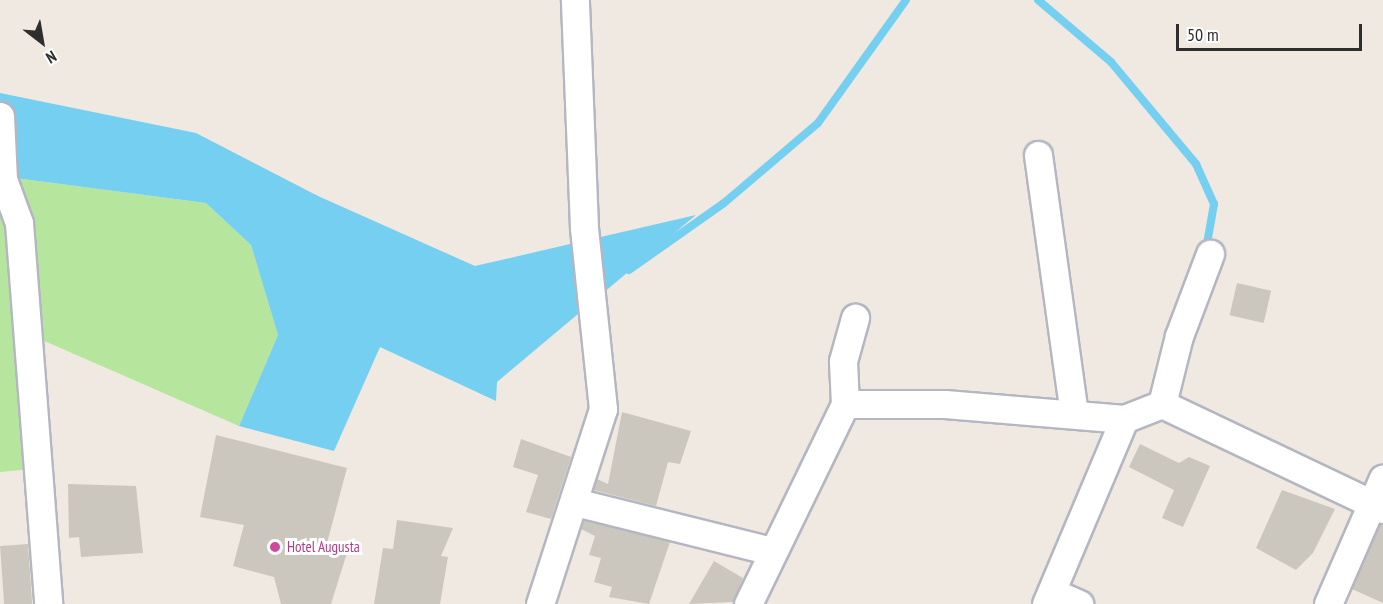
<!DOCTYPE html>
<html>
<head>
<meta charset="utf-8">
<style>
  body { margin:0 }
  #map { position:relative; width:1383px; height:604px; overflow:hidden; background:#efe9e1; font-family:"PT Sans Narrow",sans-serif }
  div>[style] { position:absolute }
  [style*='--x'] { left:calc(var(--x)*1px); top:calc(var(--y)*1px); width:calc(var(--w)*1px); rotate:calc(var(--a)*1deg) }
  .green>* { inset:0; background:#b6e59e }
  .water>* { inset:0; background:#75cff0 }
  .stream>* { height:8px; margin:-4px; padding:0 4px; transform-origin:4px; border-radius:4px; background:#75cff0 }
  .building>* { inset:0; background:#cbc7bf; transform-origin:0 0 }
  .roads { filter:drop-shadow(2px 0 #b4b7c1) drop-shadow(-2px 0 #b4b7c1) drop-shadow(0 2px #b4b7c1) drop-shadow(0 -2px #b4b7c1) }
  .minor>* { height:27px; margin:-13.5px; padding:0 13.5px; transform-origin:13.5px; border-radius:13.5px; background:#fff }
  .dots>* { width:16px; height:16px; translate:-50% -50%; box-sizing:border-box; border:3px solid #fff; border-radius:50% }
  span { translate:-50% -50%; white-space:nowrap; text-align:center; line-height:1.15; -webkit-text-stroke:6px #fff; paint-order:stroke }
  .hotel-label { font-size:15px; color:#b23c85 }
  .left { translate:0 -50%; text-align:left }
  .north { position:absolute; left:12px; top:12px; width:60px; height:60px; -webkit-text-stroke:4px #fff; paint-order:stroke; rotate:149deg; font-size:16px; font-weight:700; line-height:24px; text-align:center; color:#2e2e2e }
  .north::after { content:''; display:block; margin:auto; width:21px; height:27px; background:#2e2e2e; clip-path:polygon(50% 0,100% 100%,50% 72%,0 100%) }
  .scale { position:absolute; left:1176px; top:24px; width:186px; height:27px; box-sizing:border-box; border:3px solid #2e2e2e; border-top:0; padding-left:8px; font-size:18px; line-height:21px; white-space:nowrap; color:#2e2e2e; -webkit-text-stroke:4px #fff; paint-order:stroke }
</style>
</head>
<body>
<div id="map">
  <div class="green">
    <i style="clip-path:polygon(0 176px,206px 203px,251px 245px,278px 335px,239px 426px,33px 336px,32px 469px,0 472px)"></i>
  </div>
  <div class="water">
    <i style="clip-path:polygon(0 93px,196px 133px,318px 196px,475px 266px,696px 215px,497px 382px,496px 401px,380px 347px,334px 451px,239px 426px,278px 335px,251px 245px,206px 203px,0 176px)"></i>
  </div>
  <div class="stream">
    <i style="--x:1038;--y:0;--w:96;--a:40.3"></i>
    <i style="--x:1111;--y:62;--w:133;--a:50.2"></i>
    <i style="--x:1196;--y:164;--w:44;--a:65.8"></i>
    <i style="--x:1214;--y:204;--w:40;--a:100"></i>
    <i style="--x:629;--y:270;--w:116;--a:-35.2"></i>
    <i style="--x:724;--y:203;--w:123;--a:-40.4"></i>
    <i style="--x:818;--y:123;--w:151;--a:-54.4"></i>
  </div>
  <div class="building">
    <i style="left:1237px;top:283px;width:35px;height:33px;rotate:13deg"></i>
    <i style="clip-path:polygon(622px 412px,691px 431px,680px 464px,668px 462px,656px 506px,593px 490px,597px 479px,608px 484px)"></i>
    <i style="clip-path:polygon(216px 435px,347px 468px,326px 547px,347px 553px,331px 604px,281px 604px,274px 577px,233px 566px,244px 525px,200px 517px)"></i>
    <i style="clip-path:polygon(521px 439px,571px 457px,551px 519px,526px 512px,538px 475px,513px 467px)"></i>
    <i style="clip-path:polygon(1140px 444px,1179px 463px,1189px 457px,1210px 466px,1183px 527px,1162px 518px,1174px 490px,1129px 467px)"></i>
    <i style="clip-path:polygon(68px 484px,136px 486px,143px 553px,81px 557px,79px 537px,69px 538px)"></i>
    <i style="clip-path:polygon(1282px 490px,1335px 509px,1313px 553px,1296px 570px,1256px 548px)"></i>
    <i style="clip-path:polygon(397px 520px,453px 528px,441px 556px,448px 557px,440px 604px,374px 604px,383px 548px,393px 549px)"></i>
    <i style="clip-path:polygon(584px 520px,670px 542px,649px 604px,609px 597px,612px 587px,594px 582px,601px 558px,589px 555px,595px 536px,581px 529px)"></i>
    <i style="clip-path:polygon(1380px 524px,1383px 525px,1383px 603px,1352px 589px)"></i>
    <i style="left:28px;top:544px;width:60px;height:28px;rotate:86deg"></i>
    <i style="clip-path:polygon(714px 561px,743px 578px,733px 602px,689px 604px)"></i>
  </div>
  <div class="roads">
    <div class="minor">
      <i style="--x:0;--y:116;--w:63;--a:87.3"></i>
      <i style="--x:3;--y:179;--w:47;--a:70"></i>
      <i style="--x:19;--y:223;--w:382;--a:85.6"></i>
      <i style="--x:1038;--y:155;--w:261;--a:82.1"></i>
      <i style="--x:845;--y:404;--w:43;--a:-92.7"></i>
      <i style="--x:843;--y:361;--w:45;--a:-74.4"></i>
      <i style="--x:1162;--y:404;--w:245;--a:25.4"></i>
      <i style="--x:575;--y:502;--w:203;--a:14"></i>
      <i style="--x:1052;--y:592;--w:30;--a:24"></i>
      <i style="--x:540;--y:604;--w:205;--a:-72.1"></i>
      <i style="--x:603;--y:409;--w:183;--a:-96"></i>
      <i style="--x:584;--y:227;--w:227;--a:-92.3"></i>
      <i style="--x:748;--y:604;--w:222;--a:-64.1"></i>
      <i style="--x:845;--y:404;--w:100;--a:0"></i>
      <i style="--x:945;--y:404;--w:180;--a:4.8"></i>
      <i style="--x:1046;--y:604;--w:201;--a:-67.1"></i>
      <i style="--x:1124;--y:419;--w:41;--a:-21.5"></i>
      <i style="--x:1162;--y:404;--w:70;--a:-76"></i>
      <i style="--x:1179;--y:336;--w:88;--a:-69.3"></i>
      <i style="--x:1328;--y:604;--w:137;--a:-66.4"></i>
    </div>
  </div>
  <div class="dots">
    <i style="left:275px;top:547px;background:#d1479c"></i>
  </div>
  <div class="hotel-label">
    <span class="left" style="left:287px;top:547px">Hotel Augusta</span>
  </div>
  <div class="north">N</div>
  <div class="scale">50 m</div>
</div>
</body>
</html>
